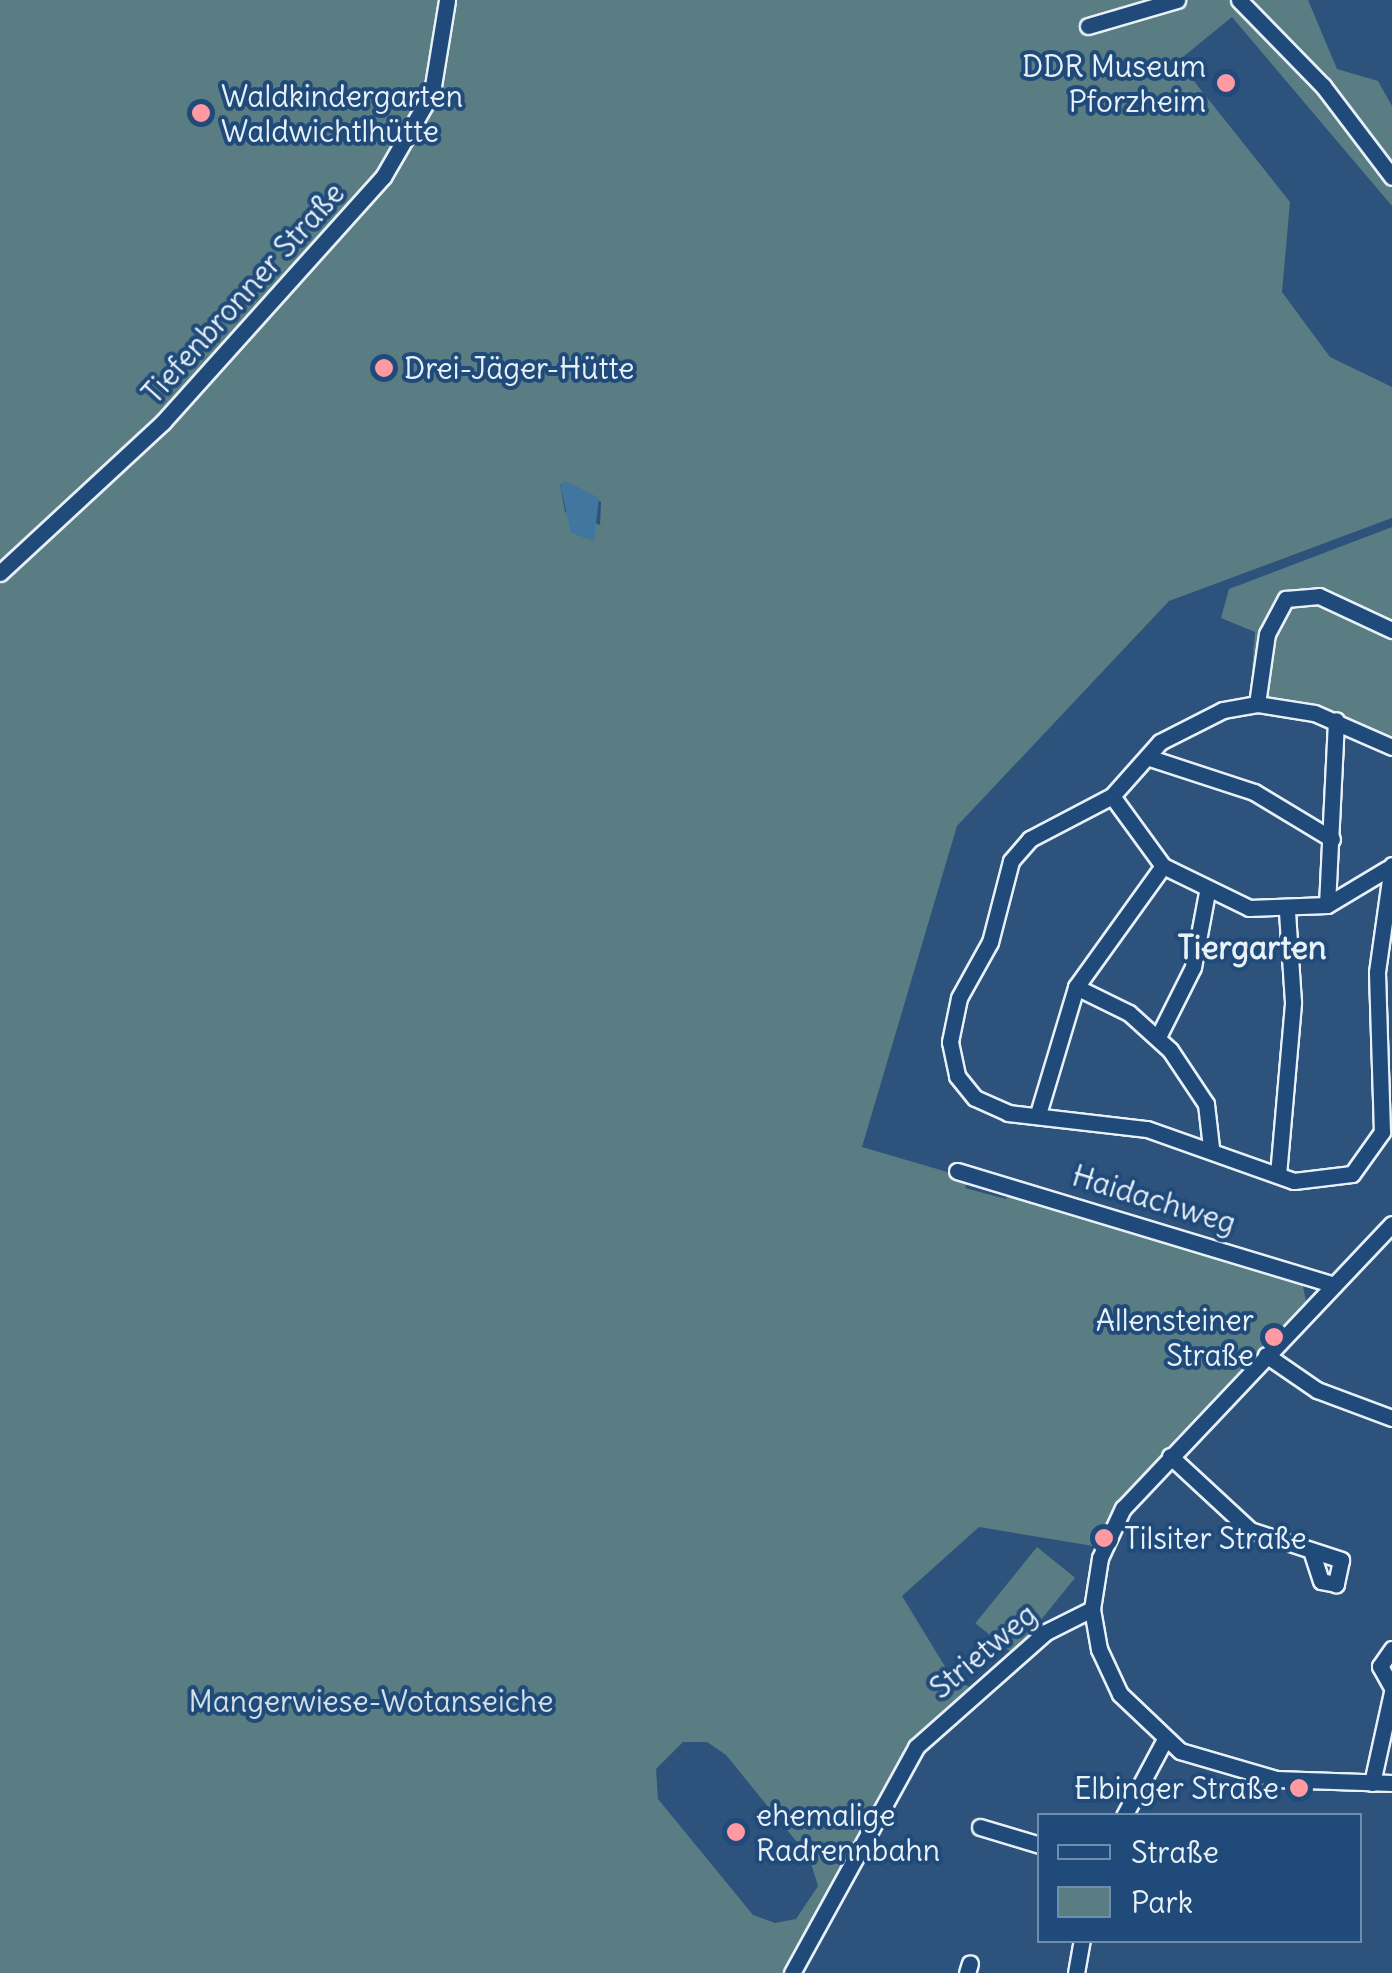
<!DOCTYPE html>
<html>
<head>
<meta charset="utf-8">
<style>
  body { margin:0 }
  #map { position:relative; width:1392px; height:1973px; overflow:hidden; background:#2d527c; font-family:Delius,sans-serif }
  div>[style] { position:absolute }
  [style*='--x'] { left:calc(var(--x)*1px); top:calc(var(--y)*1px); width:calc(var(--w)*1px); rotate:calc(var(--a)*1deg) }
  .green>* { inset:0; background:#597d82; transform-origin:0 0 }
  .water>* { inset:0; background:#41769e }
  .roads { filter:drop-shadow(2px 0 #e8f1f8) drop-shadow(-2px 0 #e8f1f8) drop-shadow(0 2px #e8f1f8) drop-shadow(0 -2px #e8f1f8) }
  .minor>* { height:15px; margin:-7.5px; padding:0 7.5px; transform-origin:7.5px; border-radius:7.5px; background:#1f4a7a }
  .dots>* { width:28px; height:28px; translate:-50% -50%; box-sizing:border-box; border:5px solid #1f4a7a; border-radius:50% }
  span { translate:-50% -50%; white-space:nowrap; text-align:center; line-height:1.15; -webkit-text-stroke:8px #1f4a7a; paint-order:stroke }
  .poi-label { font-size:30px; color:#e8f1f8 }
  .right { translate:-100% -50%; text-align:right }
  .left { translate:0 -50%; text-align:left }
  .street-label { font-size:30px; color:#e8f1f8 }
  .park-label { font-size:30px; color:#d3e0e6 }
  .neighbourhood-label { font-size:32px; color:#e8f1f8; font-weight:700 }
  .legend { position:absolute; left:1037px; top:1813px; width:325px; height:130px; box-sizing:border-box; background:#1f4a7a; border:2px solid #6f8dac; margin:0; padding:12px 18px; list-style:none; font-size:30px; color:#e8f1f8 }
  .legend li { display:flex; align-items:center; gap:20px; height:50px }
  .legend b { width:50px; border:2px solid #6f8dac }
</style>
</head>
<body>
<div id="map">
  <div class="green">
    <i style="clip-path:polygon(evenodd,0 0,1308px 0,1337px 69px,1378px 81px,1392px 106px,1392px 206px,1232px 17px,1178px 61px,1290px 202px,1282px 292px,1330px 357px,1392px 387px,1392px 518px,1169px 601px,957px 826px,862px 1147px,968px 1178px,965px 1188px,1006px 1199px,1009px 1191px,1302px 1282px,1306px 1301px,1165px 1450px,1099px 1547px,979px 1527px,902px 1596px,952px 1678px,977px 1691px,927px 1732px,791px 1973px,0 1973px,0 0,569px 483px,601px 502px,600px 525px,565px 512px,560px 484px,569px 483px,0 0,683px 1742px,707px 1742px,726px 1755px,809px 1857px,818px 1886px,796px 1919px,775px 1923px,753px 1915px,658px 1799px,656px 1769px,683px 1742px)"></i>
    <i style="clip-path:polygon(1392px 527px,1392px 740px,1307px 706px,1250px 697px,1255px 632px,1221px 618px,1229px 589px)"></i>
    <i style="left:1037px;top:1547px;width:49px;height:98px;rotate:39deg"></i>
  </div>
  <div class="water">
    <i style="clip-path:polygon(566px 481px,599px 498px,594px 541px,571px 533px,560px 484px)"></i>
  </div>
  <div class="roads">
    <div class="minor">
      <i style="--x:1239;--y:0;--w:120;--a:45.7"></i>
      <i style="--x:1323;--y:86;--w:114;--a:52.8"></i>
      <i style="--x:1088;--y:26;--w:93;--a:-16.3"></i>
      <i style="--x:0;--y:573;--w:222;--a:-42.8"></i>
      <i style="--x:163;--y:422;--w:329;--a:-48.1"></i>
      <i style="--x:383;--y:177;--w:98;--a:-60"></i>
      <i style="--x:432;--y:92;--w:93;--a:-80.7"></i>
      <i style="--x:1257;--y:704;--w:71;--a:-81.9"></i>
      <i style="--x:1267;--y:634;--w:40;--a:-62"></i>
      <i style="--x:1286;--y:599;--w:33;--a:-5"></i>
      <i style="--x:1319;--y:596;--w:81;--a:25"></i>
      <i style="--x:1392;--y:747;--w:85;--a:-156.4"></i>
      <i style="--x:1314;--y:713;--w:58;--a:-171"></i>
      <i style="--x:1257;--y:704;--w:35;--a:170"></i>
      <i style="--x:1223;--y:710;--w:71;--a:153.1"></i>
      <i style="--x:1160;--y:742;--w:72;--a:131.6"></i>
      <i style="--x:1112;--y:796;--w:93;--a:152.3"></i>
      <i style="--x:1030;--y:839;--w:29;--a:131"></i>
      <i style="--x:1011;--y:861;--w:84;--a:104.5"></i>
      <i style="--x:990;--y:942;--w:64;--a:119"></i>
      <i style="--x:959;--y:998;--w:45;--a:101.6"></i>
      <i style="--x:950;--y:1042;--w:35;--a:78"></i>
      <i style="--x:957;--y:1076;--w:28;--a:51"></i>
      <i style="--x:975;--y:1098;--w:36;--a:24"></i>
      <i style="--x:1008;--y:1113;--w:140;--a:6.6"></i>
      <i style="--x:1147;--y:1129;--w:156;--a:19.5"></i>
      <i style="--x:1294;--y:1181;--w:58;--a:-6.9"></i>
      <i style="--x:1352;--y:1174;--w:52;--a:-54.5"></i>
      <i style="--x:1382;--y:1132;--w:160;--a:-91.8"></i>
      <i style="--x:1377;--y:972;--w:108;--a:-82"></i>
      <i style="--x:1147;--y:757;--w:113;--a:18.1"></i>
      <i style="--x:1254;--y:792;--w:91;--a:31.1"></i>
      <i style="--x:1112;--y:796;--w:87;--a:53.9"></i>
      <i style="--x:1163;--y:866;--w:96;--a:26"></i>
      <i style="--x:1249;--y:908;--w:78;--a:-2.2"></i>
      <i style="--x:1327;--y:905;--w:70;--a:-31"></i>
      <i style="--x:1327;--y:905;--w:185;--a:-87.2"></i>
      <i style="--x:1076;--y:987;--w:59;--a:26.1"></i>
      <i style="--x:1129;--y:1013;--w:55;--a:42.1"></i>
      <i style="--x:1170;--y:1050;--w:65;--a:56.3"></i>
      <i style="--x:1206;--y:1104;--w:43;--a:83.4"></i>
      <i style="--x:1158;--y:1037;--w:78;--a:-63.4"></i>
      <i style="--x:1193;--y:967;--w:76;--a:-79.4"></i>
      <i style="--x:1038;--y:1114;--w:133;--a:-73.3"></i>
      <i style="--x:1076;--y:987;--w:149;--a:-54.3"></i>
      <i style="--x:957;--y:1171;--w:394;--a:16.8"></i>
      <i style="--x:1278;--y:1175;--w:174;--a:-85"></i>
      <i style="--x:1293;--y:1002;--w:90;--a:-93.8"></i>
      <i style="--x:1392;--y:1224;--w:391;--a:133.4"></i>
      <i style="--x:1123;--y:1508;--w:55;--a:114.7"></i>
      <i style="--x:1100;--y:1558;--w:52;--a:98.9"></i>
      <i style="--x:1092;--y:1609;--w:41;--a:80.1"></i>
      <i style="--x:1099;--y:1649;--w:50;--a:65"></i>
      <i style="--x:1120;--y:1694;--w:83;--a:43.5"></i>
      <i style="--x:1180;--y:1751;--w:100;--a:16.3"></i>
      <i style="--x:1276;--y:1779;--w:116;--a:2"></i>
      <i style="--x:1266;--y:1355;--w:62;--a:34.5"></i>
      <i style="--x:1317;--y:1390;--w:80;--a:20.5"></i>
      <i style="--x:1170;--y:1456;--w:109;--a:42.8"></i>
      <i style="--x:1250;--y:1530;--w:96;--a:18.2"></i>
      <i style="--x:1341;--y:1560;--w:25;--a:102"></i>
      <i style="--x:1336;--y:1584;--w:15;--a:-169"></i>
      <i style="--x:1321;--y:1581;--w:29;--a:-108"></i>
      <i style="--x:1392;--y:1649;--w:21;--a:125"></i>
      <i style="--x:1380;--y:1666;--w:25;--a:61"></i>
      <i style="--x:1372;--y:1783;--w:93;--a:-77.6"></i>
      <i style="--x:1124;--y:1816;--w:85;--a:-61.9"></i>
      <i style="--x:980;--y:1827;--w:63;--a:16.7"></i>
      <i style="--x:792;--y:1973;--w:258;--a:-61.2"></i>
      <i style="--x:916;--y:1747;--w:174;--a:-41.5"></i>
      <i style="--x:1046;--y:1632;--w:51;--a:-26.6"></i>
      <i style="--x:967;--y:1973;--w:10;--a:-73"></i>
      <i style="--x:1076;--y:1973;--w:34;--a:-80"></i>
    </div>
  </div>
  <div class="dots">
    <i style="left:1226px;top:83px;background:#ff9aa2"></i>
    <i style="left:201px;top:113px;background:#ff9aa2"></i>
    <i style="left:384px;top:368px;background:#ff9aa2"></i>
    <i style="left:1274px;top:1337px;background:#ff9aa2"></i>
    <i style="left:1104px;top:1538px;background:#ff9aa2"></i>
    <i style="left:1299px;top:1788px;background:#ff9aa2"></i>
    <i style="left:736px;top:1832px;background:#ff9aa2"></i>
  </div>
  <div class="poi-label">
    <span class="right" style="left:1206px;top:83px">DDR Museum<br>Pforzheim</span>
    <span class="left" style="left:221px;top:113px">Waldkindergarten<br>Waldwichtlhütte</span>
    <span class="left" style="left:404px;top:368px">Drei-Jäger-Hütte</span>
    <span class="right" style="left:1254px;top:1337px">Allensteiner<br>Straße</span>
    <span class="left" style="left:1124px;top:1538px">Tilsiter Straße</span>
    <span class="right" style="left:1279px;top:1788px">Elbinger Straße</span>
    <span class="left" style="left:756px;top:1832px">ehemalige<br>Radrennbahn</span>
  </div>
  <div class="street-label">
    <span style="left:243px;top:293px;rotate:-48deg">Tiefenbronner Straße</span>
    <span style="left:1154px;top:1199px;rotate:17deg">Haidachweg</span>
    <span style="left:983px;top:1651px;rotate:-40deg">Strietweg</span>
  </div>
  <div class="park-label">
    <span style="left:371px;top:1701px">Mangerwiese-Wotanseiche</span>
  </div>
  <div class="neighbourhood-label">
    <span style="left:1252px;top:948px">Tiergarten</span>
  </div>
  <ul class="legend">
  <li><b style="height:12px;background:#1f4a7a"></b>Straße</li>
  <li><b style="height:28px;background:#597d82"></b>Park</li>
  </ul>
</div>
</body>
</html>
